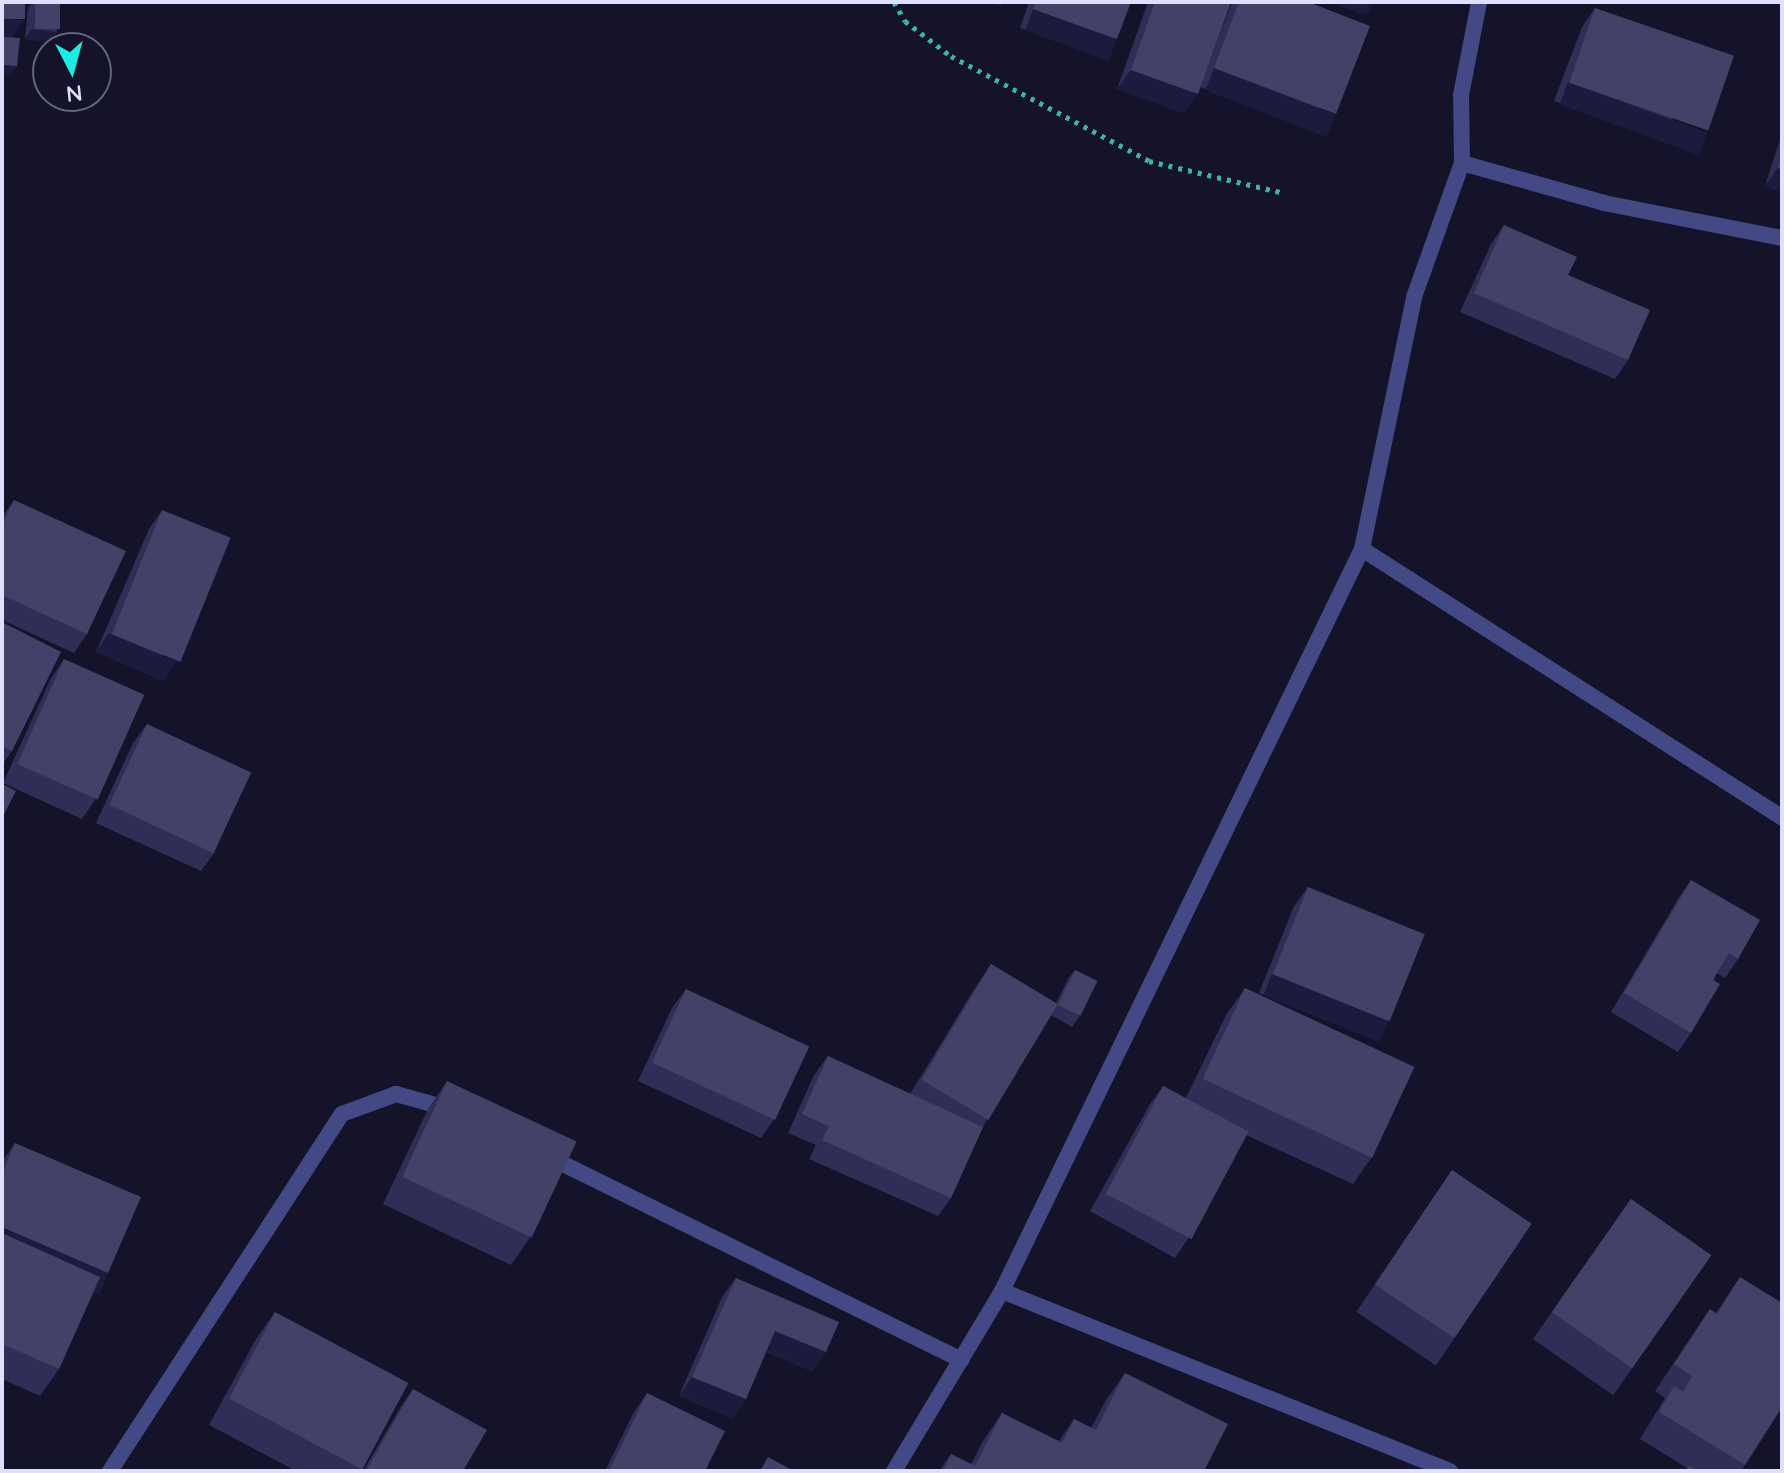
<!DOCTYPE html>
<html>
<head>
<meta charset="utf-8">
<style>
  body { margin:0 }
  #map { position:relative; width:1784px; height:1473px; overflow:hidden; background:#14132a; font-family:Quicksand,sans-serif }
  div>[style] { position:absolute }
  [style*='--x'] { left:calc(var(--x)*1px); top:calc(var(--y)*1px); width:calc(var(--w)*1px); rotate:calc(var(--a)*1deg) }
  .path>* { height:5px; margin-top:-2.5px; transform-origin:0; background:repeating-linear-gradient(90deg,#3bb59d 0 4px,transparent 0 10px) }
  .street>* { height:16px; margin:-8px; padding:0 8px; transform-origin:8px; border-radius:8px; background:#424985 }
  .wall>* { inset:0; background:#302e57; transform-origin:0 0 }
  .shaded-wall>* { inset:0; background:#1d1b3d; transform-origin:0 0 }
  .building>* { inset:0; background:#434168; transform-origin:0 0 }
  span { translate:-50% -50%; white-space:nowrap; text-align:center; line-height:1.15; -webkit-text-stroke:6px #14132a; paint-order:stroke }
  .frame { position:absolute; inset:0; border:4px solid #dfe0fd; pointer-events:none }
  .north { position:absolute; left:32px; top:32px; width:80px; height:80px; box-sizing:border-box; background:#14132a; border:2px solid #65657e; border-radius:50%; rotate:174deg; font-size:22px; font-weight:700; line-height:32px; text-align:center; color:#dfe0fd }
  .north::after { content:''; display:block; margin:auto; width:28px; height:36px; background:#1aede6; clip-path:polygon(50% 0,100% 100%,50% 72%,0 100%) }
</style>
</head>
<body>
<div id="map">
  <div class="path">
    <i style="--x:894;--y:2;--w:22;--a:60"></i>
    <i style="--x:905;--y:21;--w:58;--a:37.3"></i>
    <i style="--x:951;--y:56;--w:224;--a:27.9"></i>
    <i style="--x:1149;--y:161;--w:135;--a:13.3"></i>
  </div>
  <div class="street">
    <i style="--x:1462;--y:163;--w:148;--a:15.7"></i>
    <i style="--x:1604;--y:203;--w:181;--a:11.1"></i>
    <i style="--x:1362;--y:549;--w:499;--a:32.6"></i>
    <i style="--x:547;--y:1156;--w:462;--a:26.2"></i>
    <i style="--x:1002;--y:1291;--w:483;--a:21.9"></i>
    <i style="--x:110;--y:1471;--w:426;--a:-57"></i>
    <i style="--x:342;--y:1114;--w:58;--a:-20.3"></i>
    <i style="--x:396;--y:1094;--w:56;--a:15.5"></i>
    <i style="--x:894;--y:1471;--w:210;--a:-59"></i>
    <i style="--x:1002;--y:1291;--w:825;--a:-64.12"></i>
    <i style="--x:1362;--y:549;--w:257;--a:-78.3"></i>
    <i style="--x:1414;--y:297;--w:142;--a:-70.3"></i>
    <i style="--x:1462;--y:163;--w:68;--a:-90.8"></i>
    <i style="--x:1461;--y:95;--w:95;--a:-79"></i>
  </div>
  <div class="wall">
    <i style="clip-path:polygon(33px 2px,60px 2px,57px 32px,50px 42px,25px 39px,28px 8px)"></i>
    <i style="clip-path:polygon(1029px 2px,1131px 2px,1104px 58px,1020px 28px)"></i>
    <i style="clip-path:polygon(1148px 2px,1231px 2px,1184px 113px,1117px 89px)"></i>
    <i style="clip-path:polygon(1232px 2px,1308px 2px,1322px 133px,1200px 87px)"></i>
    <i style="clip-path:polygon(1595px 8px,1694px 151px,1554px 101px,1582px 27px)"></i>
    <i style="clip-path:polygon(1782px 133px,1782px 192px,1765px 186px)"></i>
    <i style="clip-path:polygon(1504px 225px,1568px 275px,1628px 360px,1615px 379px,1460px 312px,1491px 244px)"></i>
    <i style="clip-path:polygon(14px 500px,87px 634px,74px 653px,2px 620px,2px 517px)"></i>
    <i style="clip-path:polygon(162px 510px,163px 681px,96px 652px,149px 529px)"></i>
    <i style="clip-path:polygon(2px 622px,12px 751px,2px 765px)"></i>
    <i style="clip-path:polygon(64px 659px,95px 800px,82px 819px,3px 783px,51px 678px)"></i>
    <i style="clip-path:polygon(147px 724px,215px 852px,201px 871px,96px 823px,133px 743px)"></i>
    <i style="clip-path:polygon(1691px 880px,1738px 959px,1725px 978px,1717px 973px,1691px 1033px,1678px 1052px,1611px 1012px,1678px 899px)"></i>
    <i style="clip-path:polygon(1308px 887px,1388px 1021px,1375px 1040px,1259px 993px,1294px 906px)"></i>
    <i style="clip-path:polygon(991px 964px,1056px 1003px,1068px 979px,1075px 970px,1079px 1017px,1072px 1027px,1051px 1015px,983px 1127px,951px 1198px,938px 1216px,809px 1159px,816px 1145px,788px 1133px,814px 1075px,828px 1056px,910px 1094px,978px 983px)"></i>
    <i style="clip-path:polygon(1245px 988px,1372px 1157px,1353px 1184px,1246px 1135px,1188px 1239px,1175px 1258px,1090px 1211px,1150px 1104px,1163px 1086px,1186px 1098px,1226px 1015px)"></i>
    <i style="clip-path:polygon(686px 989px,774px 1119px,761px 1138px,638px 1081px,672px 1008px)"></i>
    <i style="clip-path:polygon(447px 1081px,530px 1238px,511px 1265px,383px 1204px,428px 1109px)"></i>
    <i style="clip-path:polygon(15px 1143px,95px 1292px,94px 1291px,59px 1369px,40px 1396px,2px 1379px,2px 1162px)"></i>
    <i style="left:1452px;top:1170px;width:96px;height:171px;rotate:34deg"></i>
    <i style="left:1631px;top:1199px;width:98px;height:171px;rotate:35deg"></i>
    <i style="clip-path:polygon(1740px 1277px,1782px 1407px,1741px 1471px,1685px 1471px,1687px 1468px,1640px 1439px,1665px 1398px,1655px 1391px,1710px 1309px,1716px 1313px)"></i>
    <i style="clip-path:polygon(736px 1278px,826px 1352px,812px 1371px,766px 1352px,746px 1399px,732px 1418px,679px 1396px,722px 1297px)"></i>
    <i style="clip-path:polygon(275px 1312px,408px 1383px,361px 1471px,296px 1471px,209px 1425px,256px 1339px)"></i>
    <i style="clip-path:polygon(1125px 1373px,1204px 1471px,939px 1471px,951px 1454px,971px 1464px,983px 1441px,1002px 1413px,1059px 1441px,1074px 1419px,1091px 1428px,1106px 1400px)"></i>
    <i style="clip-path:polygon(413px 1389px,463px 1471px,363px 1471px,400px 1408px)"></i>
    <i style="clip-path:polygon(647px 1393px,705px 1471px,605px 1471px,634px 1412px)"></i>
  </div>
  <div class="shaded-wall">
    <i style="clip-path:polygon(990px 2px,1004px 2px,1001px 7px)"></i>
    <i style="clip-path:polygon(1329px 2px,1375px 2px,1366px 15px)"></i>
    <i style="left:1033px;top:9px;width:89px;height:23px;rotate:20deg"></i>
    <i style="clip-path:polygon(2px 19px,24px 20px,11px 39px,2px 39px)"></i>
    <i style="clip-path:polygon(32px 29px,57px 32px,50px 42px,25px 39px)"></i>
    <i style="clip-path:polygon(2px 65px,17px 66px,10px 76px,2px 75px)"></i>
    <i style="left:1214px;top:68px;width:130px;height:24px;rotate:21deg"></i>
    <i style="clip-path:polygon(1131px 70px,1198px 94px,1184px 113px,1117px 89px)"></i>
    <i style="left:1568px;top:82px;width:148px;height:24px;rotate:20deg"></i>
    <i style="clip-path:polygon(1778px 168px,1782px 169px,1782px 192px,1765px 186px)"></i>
    <i style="clip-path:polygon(109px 633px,177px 662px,163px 681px,96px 652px)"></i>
    <i style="left:1272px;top:974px;width:125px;height:23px;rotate:22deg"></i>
    <i style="left:2px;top:1227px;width:116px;height:25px;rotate:23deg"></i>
    <i style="clip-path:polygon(775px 1331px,826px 1352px,812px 1371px,762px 1350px)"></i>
    <i style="clip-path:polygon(692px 1377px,746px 1399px,732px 1418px,679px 1396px)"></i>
  </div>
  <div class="building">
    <i style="left:2px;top:2px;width:23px;height:17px"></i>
    <i style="left:35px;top:2px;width:25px;height:27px"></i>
    <i style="clip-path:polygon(1035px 2px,1131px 2px,1117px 39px,1033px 9px)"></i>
    <i style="clip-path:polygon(1155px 2px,1231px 2px,1198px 94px,1131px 70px)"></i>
    <i style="clip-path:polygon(1239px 2px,1308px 2px,1370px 26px,1336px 114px,1214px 68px)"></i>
    <i style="left:1595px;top:8px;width:147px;height:79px;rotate:19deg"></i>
    <i style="clip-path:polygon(2px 37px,20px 38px,17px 66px,2px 65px)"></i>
    <i style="clip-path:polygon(1782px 155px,1782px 169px,1778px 168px)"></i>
    <i style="clip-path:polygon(1504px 225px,1577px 257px,1568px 275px,1650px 310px,1628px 360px,1474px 293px)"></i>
    <i style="clip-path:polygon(14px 500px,126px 551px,87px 634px,2px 595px,2px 525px)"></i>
    <i style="left:162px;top:510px;width:74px;height:134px;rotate:22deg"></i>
    <i style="clip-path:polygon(2px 622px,61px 652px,12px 751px,2px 746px)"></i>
    <i style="left:64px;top:659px;width:88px;height:115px;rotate:24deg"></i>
    <i style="left:147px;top:724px;width:115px;height:89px;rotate:25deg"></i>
    <i style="clip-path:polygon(2px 784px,16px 791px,2px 818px)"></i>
    <i style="clip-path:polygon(1691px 880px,1760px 920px,1738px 959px,1729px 953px,1713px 980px,1720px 984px,1691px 1033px,1624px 993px)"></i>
    <i style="left:1308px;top:887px;width:126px;height:94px;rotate:22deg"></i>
    <i style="left:991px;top:964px;width:78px;height:135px;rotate:31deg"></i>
    <i style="left:1075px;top:970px;width:25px;height:39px;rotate:26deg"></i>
    <i style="left:1245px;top:988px;width:187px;height:100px;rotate:25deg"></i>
    <i style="left:686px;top:989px;width:136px;height:81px;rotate:25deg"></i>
    <i style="clip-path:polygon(828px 1056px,983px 1127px,951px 1198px,822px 1140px,829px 1126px,802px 1114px)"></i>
    <i style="left:447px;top:1081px;width:143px;height:106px;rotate:25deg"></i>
    <i style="left:1163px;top:1086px;width:97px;height:122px;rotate:28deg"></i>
    <i style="clip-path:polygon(15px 1143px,141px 1197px,108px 1273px,2px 1227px,2px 1174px)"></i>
    <i style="left:1452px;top:1170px;width:96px;height:138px;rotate:34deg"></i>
    <i style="left:1631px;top:1199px;width:98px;height:138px;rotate:35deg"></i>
    <i style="clip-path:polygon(2px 1233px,100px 1277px,59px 1369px,2px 1344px)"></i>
    <i style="clip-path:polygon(1740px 1277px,1782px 1303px,1782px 1407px,1745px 1465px,1659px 1412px,1674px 1386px,1683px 1392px,1692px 1376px,1674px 1364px,1710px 1309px,1717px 1314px)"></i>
    <i style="clip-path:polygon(736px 1278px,839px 1322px,826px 1352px,775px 1331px,746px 1399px,692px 1377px)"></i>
    <i style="left:275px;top:1312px;width:151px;height:98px;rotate:28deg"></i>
    <i style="clip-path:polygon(1125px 1373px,1228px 1424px,1204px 1471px,943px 1471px,951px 1454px,975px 1466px,1002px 1413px,1062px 1443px,1074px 1419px,1096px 1430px)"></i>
    <i style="clip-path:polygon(413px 1389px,487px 1430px,463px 1471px,366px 1471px)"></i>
    <i style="clip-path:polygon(647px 1393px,725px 1431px,705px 1471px,609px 1471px)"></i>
    <i style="clip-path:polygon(768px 1457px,794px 1471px,760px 1471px)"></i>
    <i style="clip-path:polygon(1689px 1466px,1699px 1471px,1686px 1471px)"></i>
  </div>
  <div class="frame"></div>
  <div class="north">N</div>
</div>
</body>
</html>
